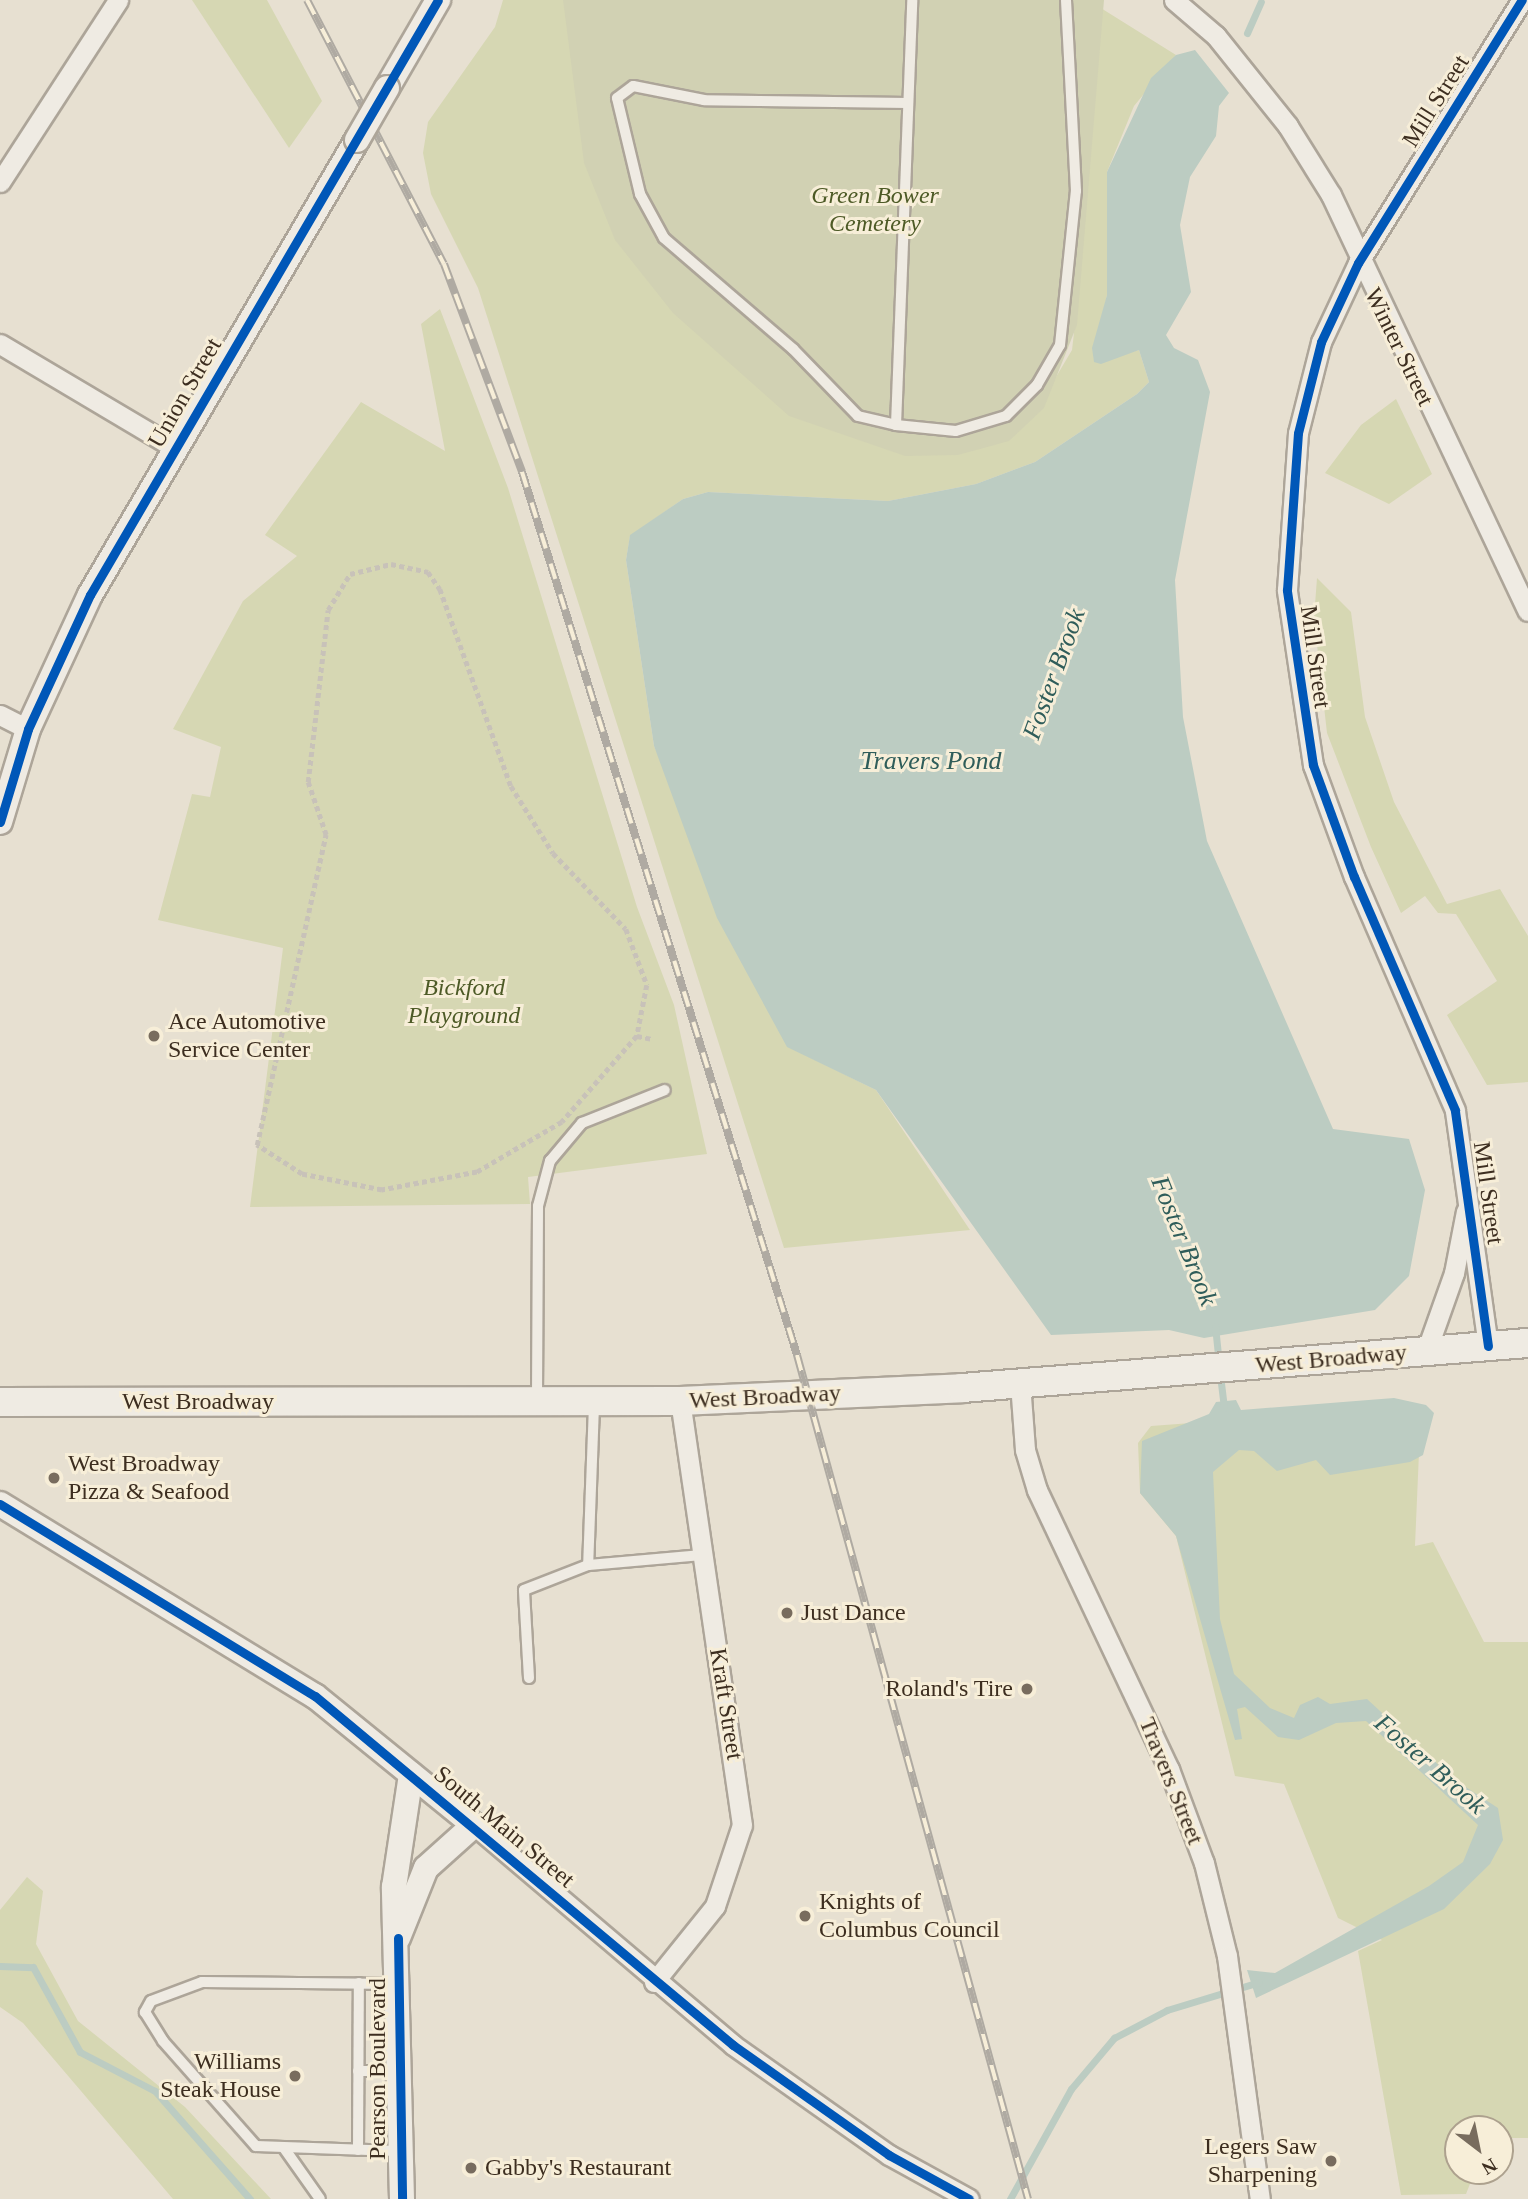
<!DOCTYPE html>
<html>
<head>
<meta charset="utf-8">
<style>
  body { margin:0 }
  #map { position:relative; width:1528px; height:2199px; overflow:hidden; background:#e7e0d1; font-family:"Times New Roman",serif }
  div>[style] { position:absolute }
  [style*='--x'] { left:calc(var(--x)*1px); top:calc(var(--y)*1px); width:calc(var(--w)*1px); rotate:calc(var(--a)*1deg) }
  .green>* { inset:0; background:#d6d7b3 }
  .cemetery>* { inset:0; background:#d1d1b3 }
  .water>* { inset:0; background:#bcccc2 }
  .stream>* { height:7px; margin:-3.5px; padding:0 3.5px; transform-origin:3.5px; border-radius:3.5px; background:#bcccc2 }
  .path>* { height:4.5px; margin-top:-2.25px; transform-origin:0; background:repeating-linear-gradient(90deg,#c8c2b9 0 5px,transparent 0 8.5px) }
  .roads { filter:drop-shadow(2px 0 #ada599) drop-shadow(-2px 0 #ada599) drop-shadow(0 2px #ada599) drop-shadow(0 -2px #ada599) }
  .service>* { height:10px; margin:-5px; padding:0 5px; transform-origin:5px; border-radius:5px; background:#efebe3 }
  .minor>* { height:19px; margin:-9.5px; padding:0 9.5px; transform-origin:9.5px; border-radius:9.5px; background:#efebe3 }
  .tertiary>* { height:24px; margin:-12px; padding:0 12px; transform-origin:12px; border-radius:12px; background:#efebe3 }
  .secondary>* { height:28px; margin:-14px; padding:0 14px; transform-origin:14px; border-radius:14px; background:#efebe3 }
  .rail>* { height:8px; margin-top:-4px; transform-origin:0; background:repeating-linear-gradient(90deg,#f7eed8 0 16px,#afaaa2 0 32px); box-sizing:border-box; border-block:2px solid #afaaa2 }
  .bridges { filter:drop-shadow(2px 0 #ada599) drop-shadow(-2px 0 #ada599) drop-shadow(0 2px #ada599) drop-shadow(0 -2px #ada599) }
  .tertiary-bridge>* { height:24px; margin:-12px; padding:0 12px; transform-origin:12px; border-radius:12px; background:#efebe3 }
  .cycleway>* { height:9px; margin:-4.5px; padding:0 4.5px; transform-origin:4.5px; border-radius:4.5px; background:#0057b8 }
  .dots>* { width:19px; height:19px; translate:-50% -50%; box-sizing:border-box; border:4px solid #f7eed8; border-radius:50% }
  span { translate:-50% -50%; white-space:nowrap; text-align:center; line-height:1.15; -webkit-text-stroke:6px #f7eed8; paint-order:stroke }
  .street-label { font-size:24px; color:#3d2e20 }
  .park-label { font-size:24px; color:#4d5a26; font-style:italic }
  .poi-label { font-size:24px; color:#3d2e20 }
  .left { translate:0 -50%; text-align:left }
  .right { translate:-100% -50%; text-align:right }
  .water-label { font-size:26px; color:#2f5d5a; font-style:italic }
  .north { position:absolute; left:1444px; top:2115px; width:70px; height:70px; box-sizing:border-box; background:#f7eed8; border:2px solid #ada18e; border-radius:50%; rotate:148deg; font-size:19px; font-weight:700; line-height:28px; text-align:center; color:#3d2e20 }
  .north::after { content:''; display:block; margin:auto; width:24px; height:32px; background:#786c5e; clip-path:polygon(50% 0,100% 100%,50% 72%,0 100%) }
</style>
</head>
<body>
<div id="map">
  <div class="green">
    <i style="clip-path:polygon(192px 0,267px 0,322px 101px,289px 148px)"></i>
    <i style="clip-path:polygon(503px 0,899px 0,1056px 377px,1072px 350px,1077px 307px,1076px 34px,1096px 5px,1176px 55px,1134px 106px,1107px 172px,1107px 295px,1094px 362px,1139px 350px,1149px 382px,1137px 394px,1035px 462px,976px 484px,888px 501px,708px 492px,683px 499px,630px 536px,626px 560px,654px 746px,787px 1046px,876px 1090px,970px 1230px,784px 1248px,478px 288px,431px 194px,423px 153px,428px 122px,495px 27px)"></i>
    <i style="clip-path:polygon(440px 309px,508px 488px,637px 907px,674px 1005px,707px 1154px,528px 1177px,530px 1204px,250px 1207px,283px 948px,158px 920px,192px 794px,210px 797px,221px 747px,173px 729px,243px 601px,297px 556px,265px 535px,361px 402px,445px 451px,421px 324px)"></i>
    <i style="clip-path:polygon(1396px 399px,1432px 474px,1389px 504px,1325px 473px,1361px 425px)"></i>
    <i style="clip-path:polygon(1317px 578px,1351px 612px,1365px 717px,1394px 802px,1447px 904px,1500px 889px,1528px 936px,1528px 1082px,1487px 1085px,1447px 1015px,1497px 981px,1456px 914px,1438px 913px,1425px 896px,1401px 913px,1371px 847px,1327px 733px,1314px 618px)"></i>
    <i style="clip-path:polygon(1421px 1406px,1415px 1546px,1433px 1542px,1484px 1642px,1528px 1642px,1528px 2138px,1500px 2138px,1500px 2129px,1458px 2129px,1458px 2171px,1475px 2171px,1466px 2194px,1401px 2195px,1358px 1951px,1382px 1940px,1338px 1918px,1284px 1784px,1235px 1776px,1176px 1536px,1140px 1493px,1138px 1443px,1151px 1426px)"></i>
    <i style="clip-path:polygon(27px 1877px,43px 1891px,36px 1944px,78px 2021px,185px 2107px,271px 2199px,173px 2199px,23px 2023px,0 2007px,0 1910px)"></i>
  </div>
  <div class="cemetery">
    <i style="clip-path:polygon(563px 0,1104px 0,1077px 325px,1044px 408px,1009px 441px,958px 455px,905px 456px,789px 416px,673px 313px,615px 240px,584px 163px)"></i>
  </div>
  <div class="water">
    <i style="clip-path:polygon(1195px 50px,1229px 93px,1219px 106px,1216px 136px,1190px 177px,1180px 225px,1191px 292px,1166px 335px,1174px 348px,1198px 360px,1210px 392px,1175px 580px,1183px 717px,1207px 841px,1333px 1129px,1409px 1139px,1425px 1190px,1409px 1276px,1375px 1310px,1204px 1338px,1169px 1330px,1051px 1335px,876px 1090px,787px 1047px,717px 918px,654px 746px,626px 560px,630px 535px,683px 499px,708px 492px,888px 501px,976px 484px,1035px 462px,1137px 394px,1149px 382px,1139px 350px,1101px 364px,1094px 362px,1092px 348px,1107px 295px,1107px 172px,1151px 78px,1176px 55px)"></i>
    <i style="clip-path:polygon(1394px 1398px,1426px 1405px,1434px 1413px,1423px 1455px,1410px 1462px,1330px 1475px,1316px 1460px,1277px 1471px,1254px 1451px,1239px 1450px,1213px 1472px,1220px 1619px,1234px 1674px,1270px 1708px,1294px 1718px,1300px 1705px,1318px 1697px,1330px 1704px,1367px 1699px,1455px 1780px,1498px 1808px,1503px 1840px,1490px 1864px,1444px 1909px,1256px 1998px,1247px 1970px,1275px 1973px,1429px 1886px,1463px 1862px,1478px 1825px,1366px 1721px,1336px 1723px,1299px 1740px,1278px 1737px,1245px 1707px,1237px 1709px,1242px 1739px,1235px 1740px,1176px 1536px,1140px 1493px,1142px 1441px,1209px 1414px,1216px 1402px,1236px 1400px,1241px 1410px)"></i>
  </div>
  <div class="stream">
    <i style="--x:1247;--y:33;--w:34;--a:-66"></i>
    <i style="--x:1215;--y:1326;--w:37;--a:84"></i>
    <i style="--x:1220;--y:1375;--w:33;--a:83"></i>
    <i style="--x:0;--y:1966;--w:33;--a:2"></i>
    <i style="--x:33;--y:1967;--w:97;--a:61.1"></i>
    <i style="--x:80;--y:2052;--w:85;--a:27.5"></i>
    <i style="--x:155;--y:2091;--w:144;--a:48.7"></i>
    <i style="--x:1010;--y:2199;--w:126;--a:-61"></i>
    <i style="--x:1071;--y:2089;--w:67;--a:-49.9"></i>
    <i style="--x:1114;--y:2038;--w:60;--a:-27.8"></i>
    <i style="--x:1167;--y:2010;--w:96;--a:-16.9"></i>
  </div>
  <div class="path">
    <i style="--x:391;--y:564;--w:38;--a:12"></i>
    <i style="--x:428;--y:572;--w:21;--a:55"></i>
    <i style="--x:440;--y:589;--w:209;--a:70.2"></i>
    <i style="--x:511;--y:786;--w:79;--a:57.9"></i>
    <i style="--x:553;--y:853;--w:105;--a:46.2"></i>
    <i style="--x:626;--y:929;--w:60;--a:69.4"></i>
    <i style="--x:647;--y:985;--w:52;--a:101.1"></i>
    <i style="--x:637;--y:1036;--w:114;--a:131.1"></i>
    <i style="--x:562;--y:1122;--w:99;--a:149.5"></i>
    <i style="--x:477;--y:1172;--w:97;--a:169.3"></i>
    <i style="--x:382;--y:1190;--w:82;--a:-168.7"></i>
    <i style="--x:302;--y:1174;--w:54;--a:-147.2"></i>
    <i style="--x:257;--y:1145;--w:318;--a:-77.5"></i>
    <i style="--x:326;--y:835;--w:56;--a:-108.8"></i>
    <i style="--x:308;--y:782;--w:173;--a:-83.4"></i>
    <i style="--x:328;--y:610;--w:42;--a:-58.6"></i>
    <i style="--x:350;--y:574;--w:42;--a:-13.7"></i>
    <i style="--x:637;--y:1036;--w:15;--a:11"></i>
  </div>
  <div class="roads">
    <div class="service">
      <i style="--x:908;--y:103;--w:204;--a:-179.2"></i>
      <i style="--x:704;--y:100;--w:72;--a:-168.8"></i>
      <i style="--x:633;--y:86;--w:20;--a:143"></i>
      <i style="--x:617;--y:98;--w:99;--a:76.5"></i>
      <i style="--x:640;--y:194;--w:50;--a:61.4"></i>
      <i style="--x:664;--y:238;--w:170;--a:40.7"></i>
      <i style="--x:793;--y:349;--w:93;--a:45.9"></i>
      <i style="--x:858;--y:416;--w:39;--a:13"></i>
      <i style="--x:896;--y:425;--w:425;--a:-87.8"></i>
      <i style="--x:896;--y:425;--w:60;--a:5.7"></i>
      <i style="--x:956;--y:431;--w:52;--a:-16.7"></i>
      <i style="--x:1006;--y:416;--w:44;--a:-45"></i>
      <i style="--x:1037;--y:385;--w:46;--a:-60.1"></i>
      <i style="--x:1060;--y:345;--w:155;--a:-84.1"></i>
      <i style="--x:1076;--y:191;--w:191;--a:-93"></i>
      <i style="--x:537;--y:1398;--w:192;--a:-89.7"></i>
      <i style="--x:538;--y:1206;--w:47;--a:-75.1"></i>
      <i style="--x:550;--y:1161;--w:50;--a:-49.9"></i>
      <i style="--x:582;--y:1123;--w:89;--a:-21.7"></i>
      <i style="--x:594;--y:1405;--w:160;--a:92.1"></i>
      <i style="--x:588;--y:1565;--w:115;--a:-5"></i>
      <i style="--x:529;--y:1678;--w:88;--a:-93.3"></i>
      <i style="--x:524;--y:1590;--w:69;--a:-21.3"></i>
      <i style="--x:396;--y:1984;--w:194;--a:-179.4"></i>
      <i style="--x:202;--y:1982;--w:54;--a:159.6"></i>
      <i style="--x:151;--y:2001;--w:13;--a:119"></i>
      <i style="--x:145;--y:2012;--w:34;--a:58"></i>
      <i style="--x:163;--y:2041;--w:140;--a:48.5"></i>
      <i style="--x:256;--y:2146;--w:141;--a:2"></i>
      <i style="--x:358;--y:2071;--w:37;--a:0"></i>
      <i style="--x:284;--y:2148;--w:62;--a:54.8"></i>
      <i style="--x:358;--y:2150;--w:167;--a:-89.7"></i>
    </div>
    <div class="minor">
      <i style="--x:1174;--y:0;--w:55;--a:40.6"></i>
      <i style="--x:1216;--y:36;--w:115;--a:51.3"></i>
      <i style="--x:1288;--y:126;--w:81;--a:58.1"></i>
      <i style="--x:1331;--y:195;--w:460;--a:64.7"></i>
      <i style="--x:0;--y:182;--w:217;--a:-57"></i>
      <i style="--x:0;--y:344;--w:204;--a:30.7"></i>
      <i style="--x:0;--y:715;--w:31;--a:27"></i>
      <i style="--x:1488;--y:1346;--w:238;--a:-98"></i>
      <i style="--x:1455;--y:1110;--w:254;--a:-113.4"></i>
      <i style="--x:1354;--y:877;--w:119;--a:-110.1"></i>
      <i style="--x:1313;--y:765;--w:177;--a:-98.5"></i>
      <i style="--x:1287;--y:590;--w:157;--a:-86"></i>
      <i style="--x:1298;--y:433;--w:94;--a:-75.8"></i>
      <i style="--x:1321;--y:342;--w:87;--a:-64.9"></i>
      <i style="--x:1358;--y:263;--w:310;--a:-58.1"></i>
      <i style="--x:1426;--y:1352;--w:84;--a:-70.5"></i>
      <i style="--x:1454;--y:1273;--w:63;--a:-79"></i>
      <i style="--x:1020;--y:1383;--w:67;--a:85.7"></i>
      <i style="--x:1025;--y:1450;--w:42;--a:73.3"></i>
      <i style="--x:1037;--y:1490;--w:309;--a:64.7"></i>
      <i style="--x:1169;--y:1769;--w:100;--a:69.6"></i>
      <i style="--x:1204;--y:1863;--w:96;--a:76.1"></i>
      <i style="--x:1227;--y:1956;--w:245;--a:82.3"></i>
      <i style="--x:474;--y:1825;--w:340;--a:40.3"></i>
      <i style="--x:733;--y:2045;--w:191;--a:35.2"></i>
      <i style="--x:889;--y:2155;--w:91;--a:28.8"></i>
      <i style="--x:654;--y:1982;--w:97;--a:-51.2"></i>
      <i style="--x:715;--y:1906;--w:85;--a:-71.6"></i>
      <i style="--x:742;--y:1825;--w:429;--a:-98.3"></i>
    </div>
    <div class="tertiary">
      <i style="--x:387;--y:88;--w:102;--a:-59.9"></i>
      <i style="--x:0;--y:822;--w:97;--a:-73.2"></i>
      <i style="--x:28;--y:729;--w:148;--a:-65.2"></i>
      <i style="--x:90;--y:595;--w:528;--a:-59.6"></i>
      <i style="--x:0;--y:1504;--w:369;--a:31.4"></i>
      <i style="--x:315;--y:1696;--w:205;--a:39.1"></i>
      <i style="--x:474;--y:1825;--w:64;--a:138.1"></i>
      <i style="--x:426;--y:1868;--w:75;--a:111.8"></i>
      <i style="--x:402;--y:2199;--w:312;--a:-91.5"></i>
      <i style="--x:394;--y:1887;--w:114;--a:-81.4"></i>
    </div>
    <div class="secondary">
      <i style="--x:0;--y:1402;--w:680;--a:-0.08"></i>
      <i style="--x:680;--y:1401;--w:282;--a:-2.6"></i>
      <i style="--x:962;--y:1388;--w:568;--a:-4.55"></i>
    </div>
  </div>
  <div class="rail">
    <i style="--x:307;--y:0;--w:297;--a:62.6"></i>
    <i style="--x:444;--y:264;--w:222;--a:69.4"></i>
    <i style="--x:522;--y:472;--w:925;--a:72.7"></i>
    <i style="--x:797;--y:1355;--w:875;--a:74.69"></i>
  </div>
  <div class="bridges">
    <div class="tertiary-bridge">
      <i style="--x:357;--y:140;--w:60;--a:-60"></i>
    </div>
  </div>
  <div class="cycleway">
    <i style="--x:0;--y:822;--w:97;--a:-73.2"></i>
    <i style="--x:28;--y:729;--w:148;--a:-65.2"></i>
    <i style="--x:90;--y:595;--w:689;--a:-59.68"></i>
    <i style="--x:1488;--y:1346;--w:238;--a:-98"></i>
    <i style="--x:1455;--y:1110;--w:254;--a:-113.4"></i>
    <i style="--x:1354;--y:877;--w:119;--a:-110.1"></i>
    <i style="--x:1313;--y:765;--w:177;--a:-98.5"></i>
    <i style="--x:1287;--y:590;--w:157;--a:-86"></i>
    <i style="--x:1298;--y:433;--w:94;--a:-75.8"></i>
    <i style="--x:1321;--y:342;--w:87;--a:-64.9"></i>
    <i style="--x:1358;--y:263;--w:310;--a:-58.1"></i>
    <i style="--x:0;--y:1504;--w:369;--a:31.4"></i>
    <i style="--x:315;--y:1696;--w:545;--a:39.86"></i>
    <i style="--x:733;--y:2045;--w:191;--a:35.2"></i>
    <i style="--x:889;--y:2155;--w:91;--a:28.8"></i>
    <i style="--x:398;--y:1938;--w:261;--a:89.1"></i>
  </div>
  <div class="dots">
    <i style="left:154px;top:1036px;background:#786c5e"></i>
    <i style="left:54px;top:1478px;background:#786c5e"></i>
    <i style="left:787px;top:1613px;background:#786c5e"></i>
    <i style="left:1027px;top:1689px;background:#786c5e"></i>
    <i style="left:805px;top:1916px;background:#786c5e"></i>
    <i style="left:295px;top:2076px;background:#786c5e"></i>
    <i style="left:1331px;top:2161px;background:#786c5e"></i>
    <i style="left:471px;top:2168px;background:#786c5e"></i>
  </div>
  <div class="street-label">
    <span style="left:1436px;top:101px;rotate:-58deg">Mill Street</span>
    <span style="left:1399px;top:347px;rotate:64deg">Winter Street</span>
    <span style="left:185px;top:393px;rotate:-60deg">Union Street</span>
    <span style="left:1315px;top:657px;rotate:82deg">Mill Street</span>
    <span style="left:1488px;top:1193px;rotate:82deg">Mill Street</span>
    <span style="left:1331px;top:1359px;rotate:-5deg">West Broadway</span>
    <span style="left:765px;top:1397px;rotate:-3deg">West Broadway</span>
    <span style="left:198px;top:1402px">West Broadway</span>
    <span style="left:726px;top:1704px;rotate:81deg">Kraft Street</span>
    <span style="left:1171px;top:1781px;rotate:68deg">Travers Street</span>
    <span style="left:504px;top:1827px;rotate:40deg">South Main Street</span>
    <span style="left:378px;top:2069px;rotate:-90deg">Pearson Boulevard</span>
  </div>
  <div class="park-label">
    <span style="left:875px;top:210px">Green Bower<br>Cemetery</span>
    <span style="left:464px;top:1002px">Bickford<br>Playground</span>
  </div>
  <div class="poi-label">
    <span class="left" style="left:168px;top:1036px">Ace Automotive<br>Service Center</span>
    <span class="left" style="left:68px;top:1478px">West Broadway<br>Pizza &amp; Seafood</span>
    <span class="left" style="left:801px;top:1613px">Just Dance</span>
    <span class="right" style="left:1013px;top:1689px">Roland's Tire</span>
    <span class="left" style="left:819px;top:1916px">Knights of<br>Columbus Council</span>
    <span class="right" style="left:281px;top:2076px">Williams<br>Steak House</span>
    <span class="right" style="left:1317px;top:2161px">Legers Saw<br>Sharpening</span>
    <span class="left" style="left:485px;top:2168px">Gabby's Restaurant</span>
  </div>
  <div class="water-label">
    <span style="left:1054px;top:674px;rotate:-70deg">Foster Brook</span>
    <span style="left:931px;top:761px">Travers Pond</span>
    <span style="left:1184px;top:1241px;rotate:68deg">Foster Brook</span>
    <span style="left:1430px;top:1764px;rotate:41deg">Foster Brook</span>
  </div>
  <div class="north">N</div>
</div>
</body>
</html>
